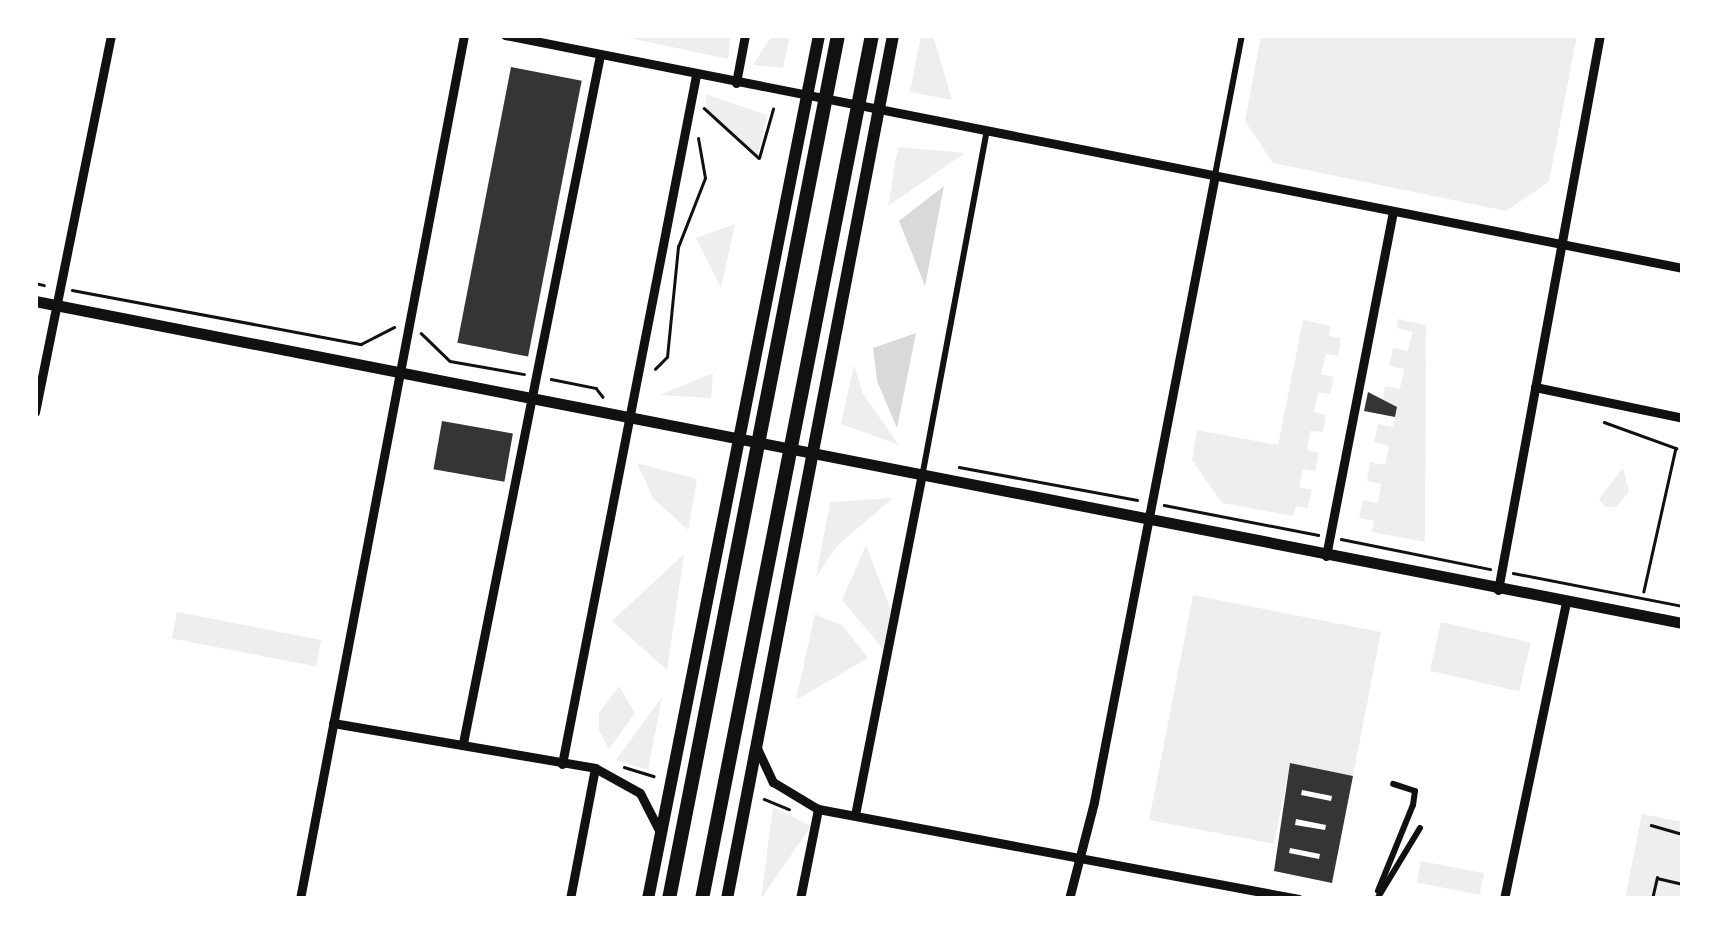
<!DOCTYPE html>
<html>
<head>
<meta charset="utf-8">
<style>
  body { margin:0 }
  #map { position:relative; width:1718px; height:934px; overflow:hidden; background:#fff; font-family:"Space Grotesk",sans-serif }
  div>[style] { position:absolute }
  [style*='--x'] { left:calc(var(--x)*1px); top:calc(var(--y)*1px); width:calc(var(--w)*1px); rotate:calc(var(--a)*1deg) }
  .green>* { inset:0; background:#eee; transform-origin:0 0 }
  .water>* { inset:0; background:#d9d9d9 }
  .building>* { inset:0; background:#353535; transform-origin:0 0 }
  .path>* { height:2.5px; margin:-1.25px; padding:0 1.25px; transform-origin:1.25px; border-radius:1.25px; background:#111 }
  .pedestrian>* { height:6px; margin:-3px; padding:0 3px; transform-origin:3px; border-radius:3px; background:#111 }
  .minor>* { height:9px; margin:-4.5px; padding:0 4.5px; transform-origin:4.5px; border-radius:4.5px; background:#111 }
  .secondary>* { height:11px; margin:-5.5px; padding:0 5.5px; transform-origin:5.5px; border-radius:5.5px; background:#111 }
  .primary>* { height:12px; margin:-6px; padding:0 6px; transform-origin:6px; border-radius:6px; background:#111 }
  .trunk>* { height:14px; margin:-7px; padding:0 7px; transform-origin:7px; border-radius:7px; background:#111 }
  span { translate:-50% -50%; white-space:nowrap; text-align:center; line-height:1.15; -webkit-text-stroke:8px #fff; paint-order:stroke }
  .frame { position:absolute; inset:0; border:38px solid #fff; pointer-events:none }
</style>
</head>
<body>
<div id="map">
  <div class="green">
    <i style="clip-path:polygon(615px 35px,731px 35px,728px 59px)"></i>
    <i style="clip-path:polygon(772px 35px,790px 35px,783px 68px,753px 65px)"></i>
    <i style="clip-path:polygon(921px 35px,933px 35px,952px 100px,910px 92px)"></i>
    <i style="clip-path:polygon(1261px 35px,1577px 35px,1549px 182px,1506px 211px,1273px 163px,1245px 121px)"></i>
    <i style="clip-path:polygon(705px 94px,767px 115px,758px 156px,707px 110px)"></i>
    <i style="clip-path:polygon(898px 147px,965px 153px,888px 206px)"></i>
    <i style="clip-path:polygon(735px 224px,721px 288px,696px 238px)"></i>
    <i style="clip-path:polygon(1398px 319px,1426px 325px,1425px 542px,1372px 532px,1374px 521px,1359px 518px,1363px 500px,1378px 503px,1381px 484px,1367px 481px,1370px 462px,1385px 465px,1389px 446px,1374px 442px,1378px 424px,1393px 427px,1397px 408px,1382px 404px,1385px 386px,1400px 389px,1404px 369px,1389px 366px,1393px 348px,1408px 351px,1412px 332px,1397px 328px)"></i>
    <i style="clip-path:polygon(1303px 320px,1331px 326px,1329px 336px,1341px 338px,1338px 356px,1326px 354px,1321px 374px,1334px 377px,1330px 394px,1318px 392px,1314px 412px,1326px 415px,1323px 432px,1310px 431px,1307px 450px,1319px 453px,1315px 471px,1303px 469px,1299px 487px,1312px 490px,1308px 508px,1296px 506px,1293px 516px,1222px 503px,1192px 460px,1197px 430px,1278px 445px)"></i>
    <i style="clip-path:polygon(854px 365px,863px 394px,899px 445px,841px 424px)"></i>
    <i style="clip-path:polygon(713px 373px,711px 398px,660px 395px)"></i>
    <i style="clip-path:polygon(637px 463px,697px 479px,688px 530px,653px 498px)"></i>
    <i style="clip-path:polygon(1623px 468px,1629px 492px,1616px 507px,1605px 507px,1599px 499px)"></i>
    <i style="clip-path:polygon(893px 498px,838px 545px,816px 577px,830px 502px)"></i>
    <i style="clip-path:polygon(866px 545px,891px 610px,883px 649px,842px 600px)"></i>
    <i style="clip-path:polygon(684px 554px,667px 670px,612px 621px)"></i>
    <i style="clip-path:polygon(1193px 595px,1381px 632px,1353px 776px,1290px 764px,1274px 844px,1149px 820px)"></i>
    <i style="left:177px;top:612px;width:147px;height:27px;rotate:11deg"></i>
    <i style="clip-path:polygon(815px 614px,843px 626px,868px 658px,796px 700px)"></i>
    <i style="left:1441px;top:622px;width:92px;height:50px;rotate:13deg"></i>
    <i style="clip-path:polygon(619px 686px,635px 713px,609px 749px,599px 731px,599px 713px)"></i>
    <i style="clip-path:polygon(662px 697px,648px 770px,616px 760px)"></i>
    <i style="clip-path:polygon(773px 807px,811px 826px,761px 899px)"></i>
    <i style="clip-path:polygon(1642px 814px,1683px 822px,1683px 899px,1625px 899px)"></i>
    <i style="left:1421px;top:861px;width:64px;height:22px;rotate:11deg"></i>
  </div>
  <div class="water">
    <i style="clip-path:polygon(944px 186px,925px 286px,899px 221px)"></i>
    <i style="clip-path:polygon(916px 333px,897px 428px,877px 381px,873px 348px)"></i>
  </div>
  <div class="building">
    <i style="left:511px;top:67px;width:72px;height:281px;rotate:11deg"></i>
    <i style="clip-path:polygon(1368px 392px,1397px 407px,1395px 417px,1364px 411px)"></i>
    <i style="left:442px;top:421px;width:72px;height:49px;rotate:10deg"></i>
    <i style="clip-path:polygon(evenodd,1290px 763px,1353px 776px,1332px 883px,1274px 871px,1290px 763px,1302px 790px,1332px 796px,1331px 801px,1301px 795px,1302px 790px,1290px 763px,1296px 819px,1326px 825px,1325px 830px,1295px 825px,1296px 819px,1290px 763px,1290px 848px,1320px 854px,1319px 859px,1289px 853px,1290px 848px)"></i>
  </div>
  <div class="path">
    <i style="--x:704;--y:108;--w:74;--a:42.3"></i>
    <i style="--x:759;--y:158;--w:51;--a:-74.1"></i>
    <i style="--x:35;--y:283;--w:9;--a:13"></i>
    <i style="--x:72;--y:290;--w:294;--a:10.6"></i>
    <i style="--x:361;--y:344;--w:37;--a:-27"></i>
    <i style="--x:421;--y:333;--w:40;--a:44"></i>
    <i style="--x:450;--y:361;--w:75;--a:10"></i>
    <i style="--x:655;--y:369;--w:17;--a:-45"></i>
    <i style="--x:667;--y:357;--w:111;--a:-84.3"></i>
    <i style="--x:678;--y:247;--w:74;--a:-68.6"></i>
    <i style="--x:705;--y:178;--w:40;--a:-100"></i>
    <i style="--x:551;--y:379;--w:46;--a:11.3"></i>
    <i style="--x:596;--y:388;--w:11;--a:52"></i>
    <i style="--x:1604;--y:422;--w:77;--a:19.9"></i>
    <i style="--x:1676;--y:448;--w:147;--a:102.6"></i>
    <i style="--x:959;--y:467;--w:181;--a:10.5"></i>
    <i style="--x:1164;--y:505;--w:157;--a:11"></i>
    <i style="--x:1341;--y:539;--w:152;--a:11.4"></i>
    <i style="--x:1513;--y:573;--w:173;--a:11"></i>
    <i style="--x:624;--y:767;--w:31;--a:17"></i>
    <i style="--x:764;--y:799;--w:27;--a:22"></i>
    <i style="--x:1651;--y:825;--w:33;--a:16"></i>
    <i style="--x:1652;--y:899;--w:22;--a:-77"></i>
    <i style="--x:1657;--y:878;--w:27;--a:13"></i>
  </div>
  <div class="pedestrian">
    <i style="--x:1215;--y:175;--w:143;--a:-79.1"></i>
    <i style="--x:922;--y:477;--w:352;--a:-79.4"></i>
    <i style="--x:1378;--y:891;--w:93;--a:-67.9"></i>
    <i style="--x:1413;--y:805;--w:14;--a:-82"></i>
    <i style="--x:1415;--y:791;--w:23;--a:-162"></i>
    <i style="--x:1377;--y:899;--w:83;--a:-58.8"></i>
  </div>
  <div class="minor">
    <i style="--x:505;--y:35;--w:1201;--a:11.19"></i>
    <i style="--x:736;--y:83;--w:49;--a:-79.4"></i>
    <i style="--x:1535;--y:387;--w:151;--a:11.8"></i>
    <i style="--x:35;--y:412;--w:385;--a:-78.6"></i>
    <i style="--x:1326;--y:556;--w:351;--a:-79"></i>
    <i style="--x:1498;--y:590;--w:564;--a:-79.59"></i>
    <i style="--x:333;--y:723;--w:266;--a:9.7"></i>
    <i style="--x:595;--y:768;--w:51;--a:29.1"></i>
    <i style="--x:640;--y:793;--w:44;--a:62.9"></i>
    <i style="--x:463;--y:743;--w:702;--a:-78.74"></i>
    <i style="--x:756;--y:746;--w:40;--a:65"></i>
    <i style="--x:773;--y:782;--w:52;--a:31"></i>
    <i style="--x:818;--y:809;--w:489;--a:10.6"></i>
    <i style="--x:562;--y:764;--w:702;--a:-78.99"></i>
    <i style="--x:855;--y:815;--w:343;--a:-78.9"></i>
    <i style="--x:300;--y:899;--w:879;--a:-79.25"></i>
    <i style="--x:570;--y:899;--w:133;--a:-79.2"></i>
    <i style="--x:800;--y:899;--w:92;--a:-78.7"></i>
    <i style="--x:1069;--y:899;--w:100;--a:-75.5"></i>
    <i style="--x:1094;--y:802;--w:639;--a:-79.08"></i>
    <i style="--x:1504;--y:899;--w:303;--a:-78.2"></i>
  </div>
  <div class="secondary">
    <i style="--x:35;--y:301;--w:1679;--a:11.06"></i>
  </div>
  <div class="primary">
    <i style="--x:648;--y:899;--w:881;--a:-78.8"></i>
    <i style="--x:727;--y:899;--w:880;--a:-79.12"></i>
  </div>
  <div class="trunk">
    <i style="--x:669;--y:899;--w:880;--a:-78.93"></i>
    <i style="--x:702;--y:899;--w:881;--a:-78.87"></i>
  </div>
  <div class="frame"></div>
</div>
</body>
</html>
